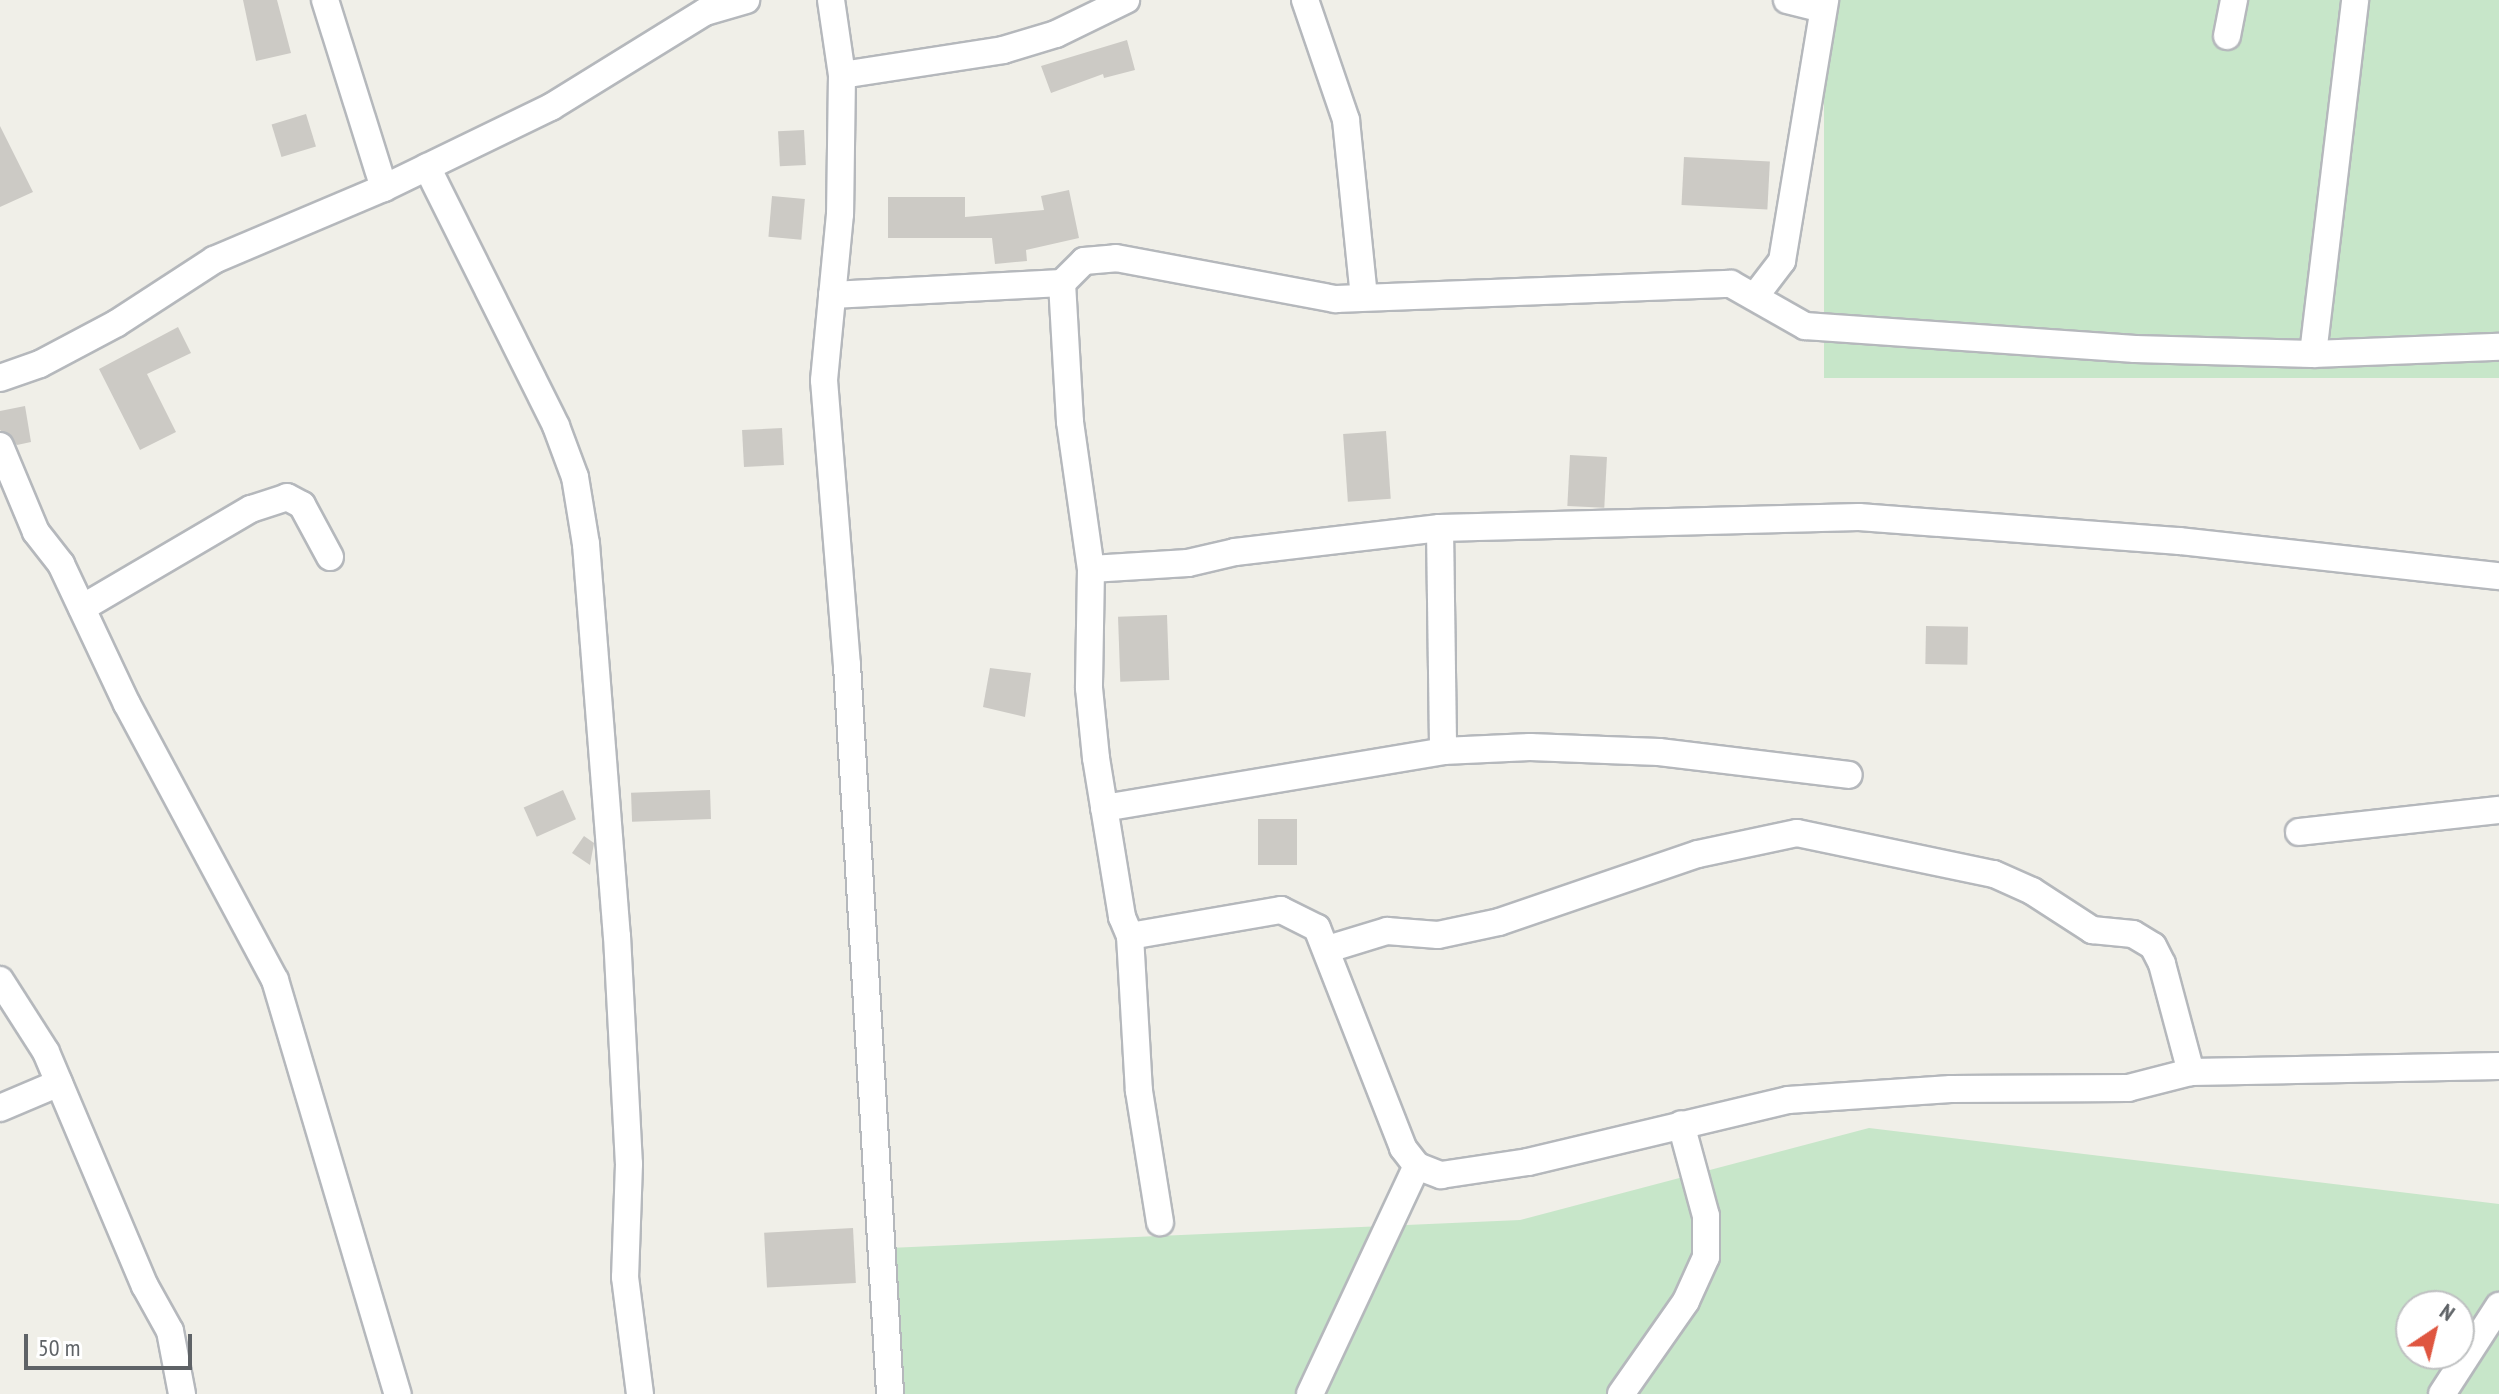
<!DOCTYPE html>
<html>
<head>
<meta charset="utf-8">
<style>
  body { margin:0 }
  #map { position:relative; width:2499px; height:1394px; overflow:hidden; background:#f0efe8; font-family:"PT Sans Narrow",sans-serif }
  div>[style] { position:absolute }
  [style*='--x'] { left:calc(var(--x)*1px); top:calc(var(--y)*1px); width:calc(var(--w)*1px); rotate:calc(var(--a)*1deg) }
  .green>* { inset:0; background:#c7e6c9; transform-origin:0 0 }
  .building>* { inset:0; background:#cccac5; transform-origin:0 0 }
  .roads { filter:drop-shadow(2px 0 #b5b8bc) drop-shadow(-2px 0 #b5b8bc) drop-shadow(0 2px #b5b8bc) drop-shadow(0 -2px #b5b8bc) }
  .minor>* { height:26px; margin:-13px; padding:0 13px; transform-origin:13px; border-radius:13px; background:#fff }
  span { translate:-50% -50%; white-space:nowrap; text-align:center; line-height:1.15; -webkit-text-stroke:7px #fff; paint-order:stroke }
  .north { position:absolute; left:2395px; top:1290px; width:80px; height:80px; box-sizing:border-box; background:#fff; border:2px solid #bfc1c2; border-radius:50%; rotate:35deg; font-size:22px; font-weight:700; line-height:32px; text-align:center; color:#5f6367 }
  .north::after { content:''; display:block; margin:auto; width:28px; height:36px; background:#df5640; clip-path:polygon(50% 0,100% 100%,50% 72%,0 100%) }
  .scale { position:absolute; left:24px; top:1334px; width:168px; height:36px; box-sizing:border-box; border:4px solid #5f6367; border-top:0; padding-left:10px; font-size:24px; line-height:28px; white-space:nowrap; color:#5f6367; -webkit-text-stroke:6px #fff; paint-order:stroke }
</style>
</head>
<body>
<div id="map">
  <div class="green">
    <i style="left:1824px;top:0;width:675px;height:378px"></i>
    <i style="clip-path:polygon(evenodd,1869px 1128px,2499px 1204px,2499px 1394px,903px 1394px,889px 1248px,1520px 1220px,1869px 1128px,2411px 1306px,2459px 1306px,2459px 1354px,2411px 1354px,2411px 1306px)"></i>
  </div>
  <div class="building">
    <i style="clip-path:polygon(243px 0,277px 0,291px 53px,256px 61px)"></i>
    <i style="clip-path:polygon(1127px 40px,1135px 70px,1104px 78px,1103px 74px,1051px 93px,1041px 66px)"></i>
    <i style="left:306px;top:114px;width:34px;height:36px;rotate:73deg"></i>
    <i style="clip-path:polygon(0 126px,33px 192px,0 207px)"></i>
    <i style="left:804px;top:130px;width:35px;height:26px;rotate:87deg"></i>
    <i style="left:1684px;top:157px;width:86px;height:48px;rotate:3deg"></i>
    <i style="clip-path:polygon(1069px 190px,1079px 238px,1026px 250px,1027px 261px,995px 264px,992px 238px,888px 238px,888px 197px,965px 197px,965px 217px,1044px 210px,1041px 196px)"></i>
    <i style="left:772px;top:196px;width:33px;height:41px;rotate:5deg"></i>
    <i style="clip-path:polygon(178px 327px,191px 353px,147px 374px,176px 432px,140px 450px,99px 369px)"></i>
    <i style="clip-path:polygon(25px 406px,31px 442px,17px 445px,0 430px,0 411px)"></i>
    <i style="left:782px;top:428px;width:37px;height:40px;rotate:87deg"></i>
    <i style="left:1386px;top:431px;width:68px;height:43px;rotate:86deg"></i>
    <i style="left:1570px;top:455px;width:37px;height:51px;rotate:3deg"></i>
    <i style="left:1167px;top:615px;width:65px;height:49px;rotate:88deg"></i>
    <i style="left:1926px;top:626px;width:42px;height:38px;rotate:1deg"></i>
    <i style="clip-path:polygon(990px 668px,1031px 673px,1025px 717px,983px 707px)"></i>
    <i style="left:563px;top:790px;width:32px;height:43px;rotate:66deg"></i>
    <i style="left:710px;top:790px;width:29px;height:79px;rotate:88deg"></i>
    <i style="left:1258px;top:819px;width:39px;height:46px"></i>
    <i style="clip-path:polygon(584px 836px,594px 843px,590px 865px,572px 853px)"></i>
    <i style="left:853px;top:1228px;width:55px;height:89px;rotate:87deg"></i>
  </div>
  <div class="roads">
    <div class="minor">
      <i style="--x:325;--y:0;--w:197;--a:72.6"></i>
      <i style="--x:831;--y:0;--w:76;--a:81.7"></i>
      <i style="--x:842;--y:75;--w:139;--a:90.8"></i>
      <i style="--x:840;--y:214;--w:167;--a:95.5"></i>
      <i style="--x:824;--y:380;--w:286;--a:85.4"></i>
      <i style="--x:847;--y:665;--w:730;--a:86.62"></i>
      <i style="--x:1305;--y:0;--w:127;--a:71.1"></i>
      <i style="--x:1346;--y:120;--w:178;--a:84.2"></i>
      <i style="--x:1787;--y:0;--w:37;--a:14"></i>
      <i style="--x:2227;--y:36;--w:37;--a:-79"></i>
      <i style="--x:842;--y:75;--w:163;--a:-8.8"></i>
      <i style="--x:1003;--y:50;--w:55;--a:-16.8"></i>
      <i style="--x:1056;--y:34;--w:78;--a:-25.9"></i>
      <i style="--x:427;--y:167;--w:289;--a:63.5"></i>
      <i style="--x:556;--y:426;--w:54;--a:69.6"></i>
      <i style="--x:575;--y:477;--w:68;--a:80.7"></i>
      <i style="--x:586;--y:544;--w:393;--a:85.5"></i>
      <i style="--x:617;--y:936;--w:228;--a:87"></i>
      <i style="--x:629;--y:1164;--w:113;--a:92"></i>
      <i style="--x:625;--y:1277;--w:118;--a:82.7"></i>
      <i style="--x:1062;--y:283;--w:139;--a:86.7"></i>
      <i style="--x:1070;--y:422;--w:148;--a:81.9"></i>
      <i style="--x:1091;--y:569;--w:97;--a:-3.5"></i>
      <i style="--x:1188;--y:563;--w:48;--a:-13.2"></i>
      <i style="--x:1235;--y:552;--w:206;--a:-6.7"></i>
      <i style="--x:1440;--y:528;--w:419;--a:-1.5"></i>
      <i style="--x:1859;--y:517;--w:322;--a:4.3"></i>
      <i style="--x:2180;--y:541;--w:321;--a:6.3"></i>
      <i style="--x:832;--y:295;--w:230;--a:-3"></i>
      <i style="--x:1062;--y:283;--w:31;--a:-45"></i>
      <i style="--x:1084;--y:261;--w:32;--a:-5"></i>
      <i style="--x:1116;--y:258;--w:224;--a:10.6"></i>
      <i style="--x:1336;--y:299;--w:395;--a:-2.2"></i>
      <i style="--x:1731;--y:284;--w:85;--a:29.6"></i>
      <i style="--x:1805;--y:326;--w:331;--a:4"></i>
      <i style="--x:2135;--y:349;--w:178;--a:1.6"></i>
      <i style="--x:2313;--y:354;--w:186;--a:-2.2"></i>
      <i style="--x:1756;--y:295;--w:43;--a:-52.6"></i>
      <i style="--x:1782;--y:261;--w:265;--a:-80.6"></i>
      <i style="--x:2313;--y:354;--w:356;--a:-83.2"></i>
      <i style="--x:0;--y:378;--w:42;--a:-19.3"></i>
      <i style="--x:40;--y:364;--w:87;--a:-28"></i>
      <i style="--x:117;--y:323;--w:116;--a:-33"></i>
      <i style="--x:214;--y:260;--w:185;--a:-23"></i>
      <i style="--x:384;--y:188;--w:186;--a:-25.9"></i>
      <i style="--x:551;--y:107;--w:181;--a:-31.7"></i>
      <i style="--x:705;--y:12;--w:43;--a:-16.3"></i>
      <i style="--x:0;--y:446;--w:93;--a:67.3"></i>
      <i style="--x:36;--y:532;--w:41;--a:52"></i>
      <i style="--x:61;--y:564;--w:155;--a:64.8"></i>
      <i style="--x:127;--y:704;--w:313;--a:61.8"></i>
      <i style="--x:275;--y:980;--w:432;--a:73.5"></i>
      <i style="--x:1440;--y:528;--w:223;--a:89.2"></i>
      <i style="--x:1091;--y:569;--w:119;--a:91"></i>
      <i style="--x:1089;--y:688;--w:70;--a:84.3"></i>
      <i style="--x:1096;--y:758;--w:161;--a:80.7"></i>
      <i style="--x:1122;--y:917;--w:21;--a:67"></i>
      <i style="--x:1130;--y:936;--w:155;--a:86.7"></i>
      <i style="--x:1139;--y:1091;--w:133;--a:80.9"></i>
      <i style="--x:82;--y:608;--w:196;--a:-30.4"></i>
      <i style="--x:251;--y:509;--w:38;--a:-18"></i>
      <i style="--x:287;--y:497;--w:17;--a:28"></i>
      <i style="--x:302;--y:505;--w:59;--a:61.7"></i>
      <i style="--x:1104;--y:808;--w:344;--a:-9.5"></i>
      <i style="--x:1443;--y:751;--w:87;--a:-2.6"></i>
      <i style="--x:1530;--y:747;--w:129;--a:2.2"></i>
      <i style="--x:1659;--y:752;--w:191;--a:6.9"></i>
      <i style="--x:2299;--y:832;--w:201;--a:-6.3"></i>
      <i style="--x:1130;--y:936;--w:153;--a:-9.8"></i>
      <i style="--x:1281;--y:910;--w:40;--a:26.6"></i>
      <i style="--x:1317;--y:928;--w:236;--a:68.6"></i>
      <i style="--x:1403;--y:1148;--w:23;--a:52"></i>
      <i style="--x:1417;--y:1166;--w:26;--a:21"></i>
      <i style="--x:1441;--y:1175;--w:88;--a:-8.5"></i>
      <i style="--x:1528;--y:1162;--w:267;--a:-13.4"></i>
      <i style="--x:1788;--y:1100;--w:163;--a:-3.9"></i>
      <i style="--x:1951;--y:1089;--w:177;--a:-0.3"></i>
      <i style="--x:2128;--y:1088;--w:65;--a:-14.3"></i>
      <i style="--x:2191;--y:1072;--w:308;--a:-1.1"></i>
      <i style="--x:1328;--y:949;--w:62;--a:-17"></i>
      <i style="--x:1387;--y:931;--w:51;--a:4.5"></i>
      <i style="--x:1438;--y:935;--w:62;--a:-12"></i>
      <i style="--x:1499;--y:922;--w:210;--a:-18.9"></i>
      <i style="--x:1698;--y:854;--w:101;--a:-12"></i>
      <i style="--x:1797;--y:833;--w:201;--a:11.8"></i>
      <i style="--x:1994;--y:874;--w:42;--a:24.1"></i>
      <i style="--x:2032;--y:891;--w:72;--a:33"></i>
      <i style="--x:2092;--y:930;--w:41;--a:5.6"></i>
      <i style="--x:2133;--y:934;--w:23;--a:31"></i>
      <i style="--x:2153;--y:946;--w:20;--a:63"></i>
      <i style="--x:2162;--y:964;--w:112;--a:75"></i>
      <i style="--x:0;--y:980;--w:85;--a:57.4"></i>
      <i style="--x:46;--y:1052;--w:254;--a:67.1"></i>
      <i style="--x:145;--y:1286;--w:51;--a:60.9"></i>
      <i style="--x:170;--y:1331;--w:64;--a:79.2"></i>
      <i style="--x:0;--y:1108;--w:64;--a:-23"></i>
      <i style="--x:1310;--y:1394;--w:252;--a:-64.9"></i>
      <i style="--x:1621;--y:1394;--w:113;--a:-55"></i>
      <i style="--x:1686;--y:1301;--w:48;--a:-65.6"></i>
      <i style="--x:1706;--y:1257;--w:41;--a:-90"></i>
      <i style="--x:1706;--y:1216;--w:95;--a:-105.2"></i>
      <i style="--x:2442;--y:1394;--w:105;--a:-57.1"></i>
    </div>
  </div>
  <div class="north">N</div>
  <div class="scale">50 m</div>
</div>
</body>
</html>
